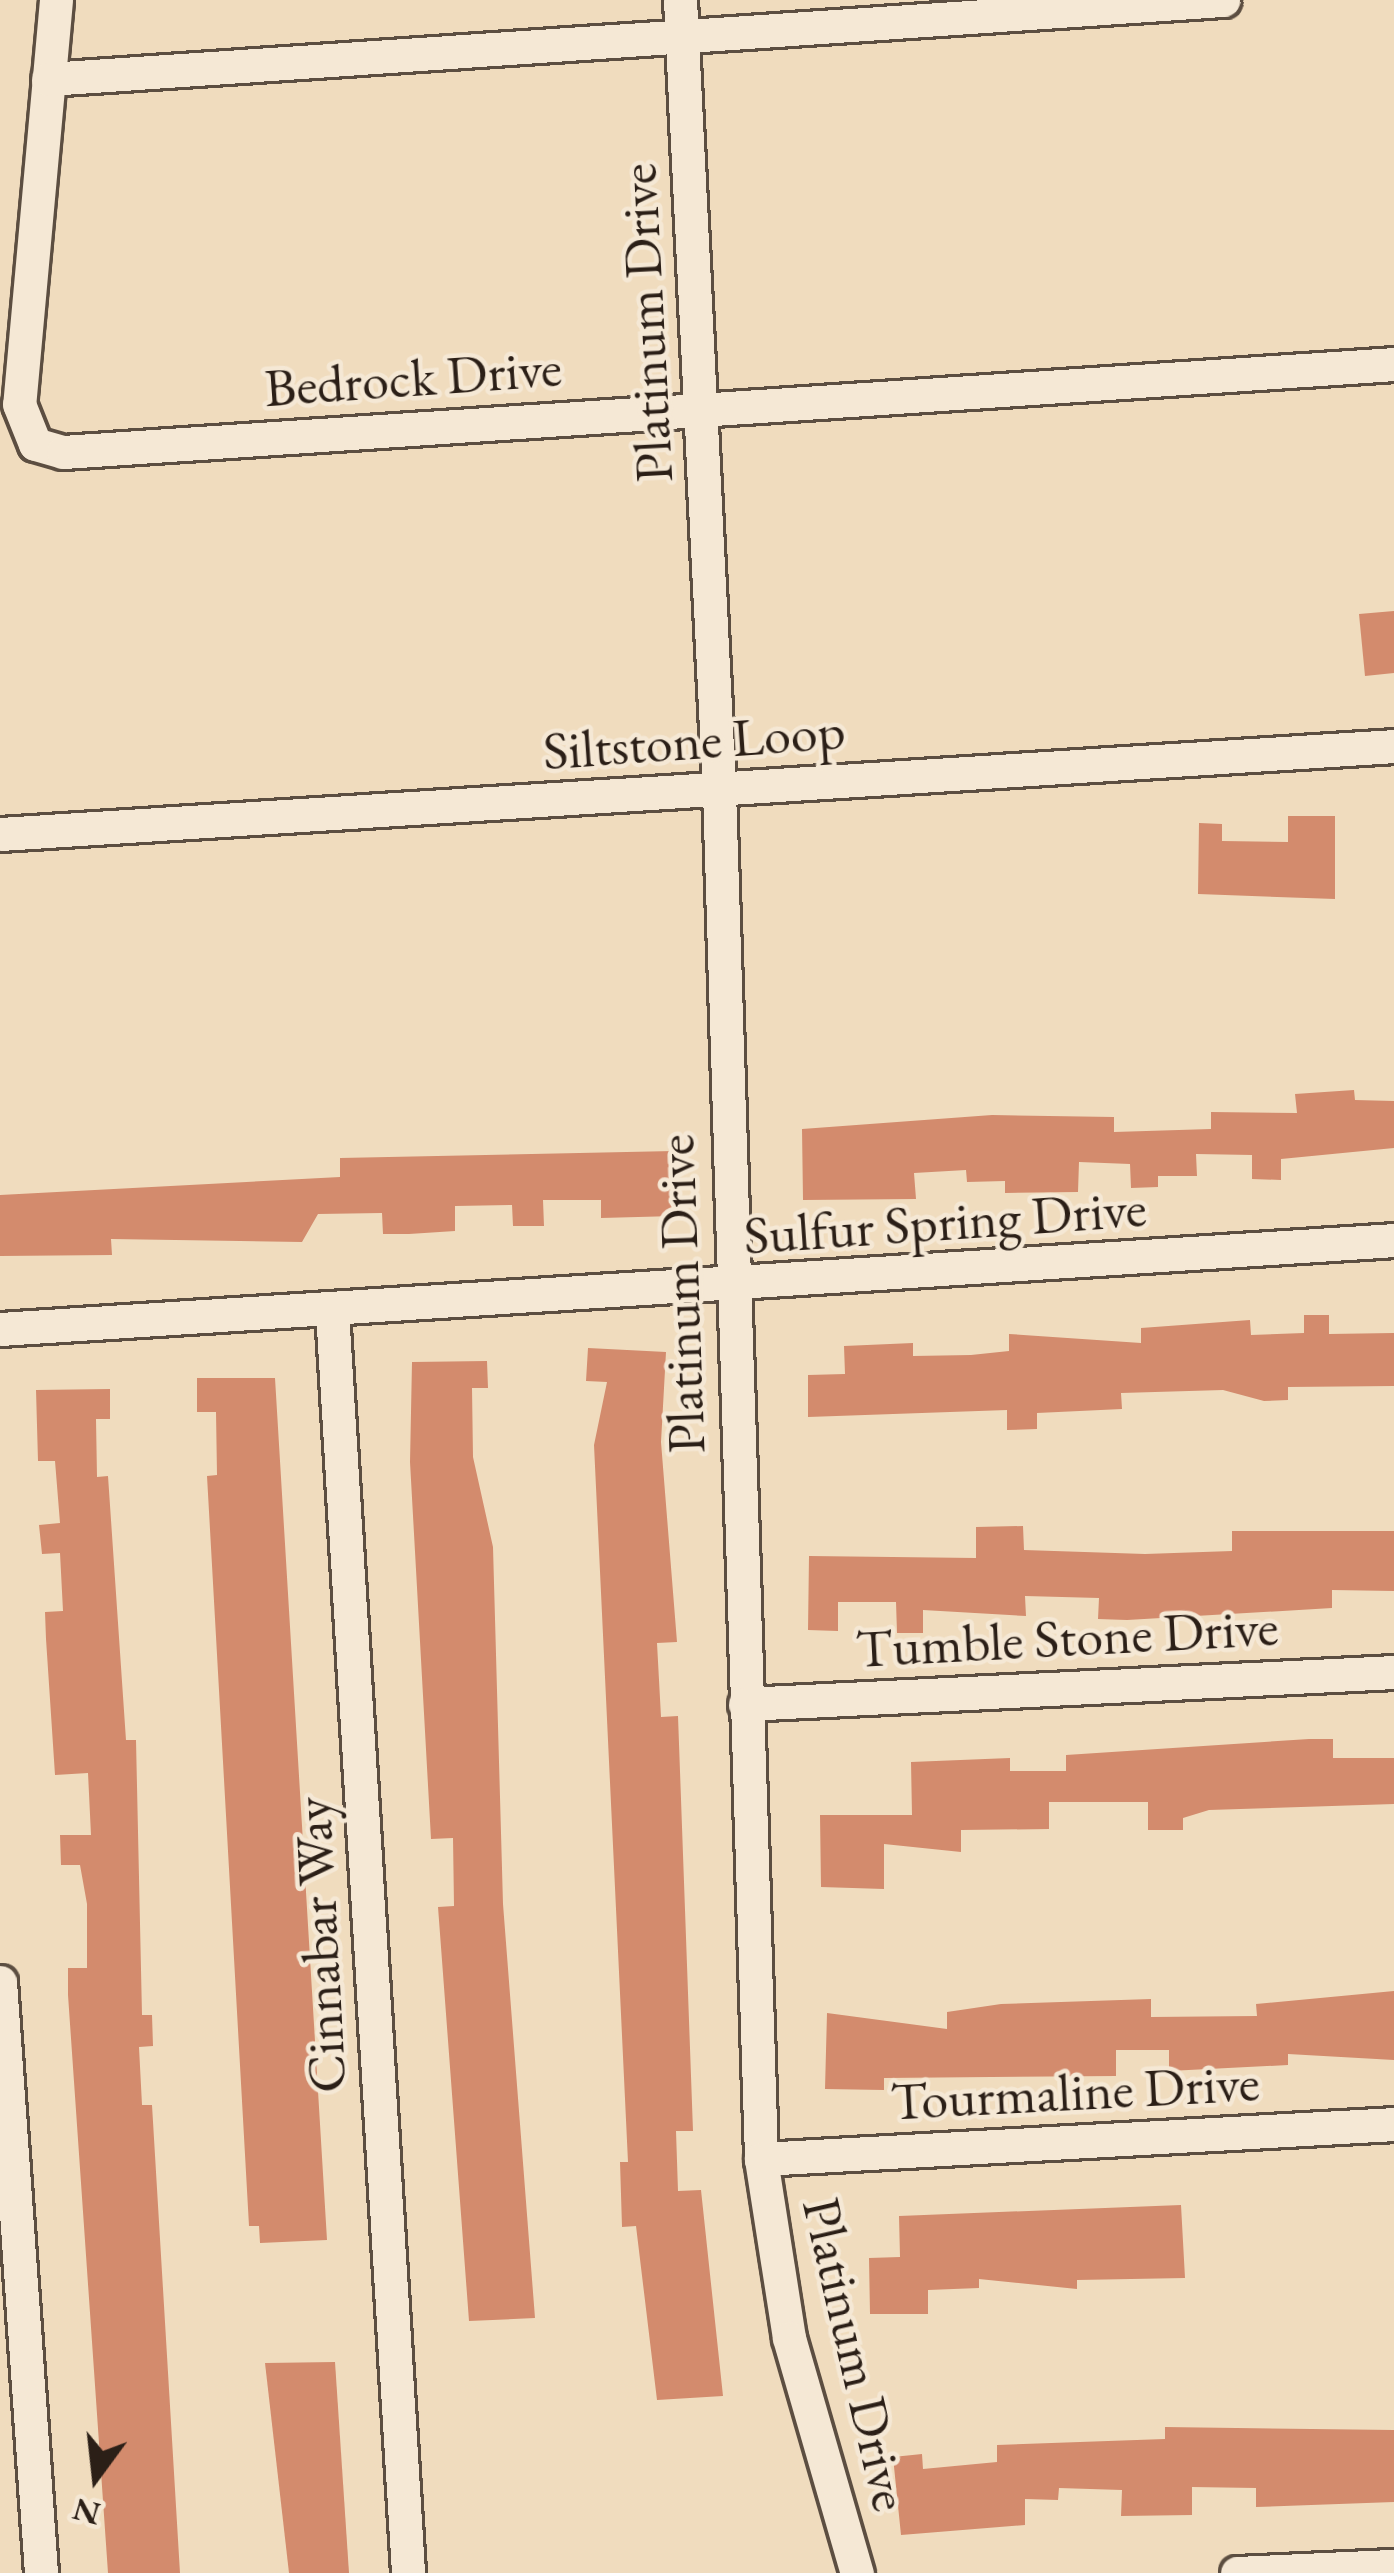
<!DOCTYPE html>
<html>
<head>
<meta charset="utf-8">
<style>
  body { margin:0 }
  #map { position:relative; width:1394px; height:2573px; overflow:hidden; background:#f0dcbe; font-family:"EB Garamond",serif }
  div>[style] { position:absolute }
  [style*='--x'] { left:calc(var(--x)*1px); top:calc(var(--y)*1px); width:calc(var(--w)*1px); rotate:calc(var(--a)*1deg) }
  .building>* { inset:0; background:#d38b6d }
  .roads { filter:drop-shadow(3px 0 #5c4e41) drop-shadow(-3px 0 #5c4e41) drop-shadow(0 3px #5c4e41) drop-shadow(0 -3px #5c4e41) }
  .minor>* { height:33px; margin:-16.5px; padding:0 16.5px; transform-origin:16.5px; border-radius:16.5px; background:#f5e8d5 }
  span { translate:-50% -50%; white-space:nowrap; text-align:center; line-height:1.15; -webkit-text-stroke:9px #f5e8d5; paint-order:stroke }
  .street-label { font-size:54px; color:#2b1f17 }
  .north { position:absolute; left:36px; top:2417px; width:120px; height:120px; -webkit-text-stroke:9px #f5e8d5; paint-order:stroke; rotate:195deg; font-size:33px; font-weight:700; line-height:48px; text-align:center; color:#2b1f17 }
  .north::after { content:''; display:block; margin:auto; width:42px; height:54px; background:#2b1f17; clip-path:polygon(50% 0,100% 100%,50% 72%,0 100%) }
</style>
</head>
<body>
<div id="map">
  <div class="building">
    <i style="clip-path:polygon(1394px 611px,1394px 673px,1365px 676px,1359px 614px)"></i>
    <i style="clip-path:polygon(1288px 816px,1335px 816px,1335px 899px,1198px 894px,1199px 823px,1222px 824px,1222px 841px,1288px 842px)"></i>
    <i style="clip-path:polygon(1354px 1090px,1355px 1100px,1394px 1101px,1394px 1148px,1281px 1159px,1281px 1180px,1252px 1179px,1252px 1155px,1196px 1154px,1197px 1176px,1158px 1176px,1158px 1187px,1131px 1188px,1130px 1164px,1079px 1162px,1078px 1192px,1005px 1193px,1005px 1181px,967px 1182px,966px 1170px,914px 1173px,916px 1199px,803px 1200px,802px 1129px,992px 1115px,1114px 1117px,1114px 1132px,1211px 1129px,1211px 1112px,1297px 1113px,1295px 1094px)"></i>
    <i style="clip-path:polygon(674px 1151px,675px 1216px,601px 1218px,601px 1200px,543px 1200px,544px 1226px,513px 1226px,512px 1205px,455px 1206px,455px 1231px,409px 1234px,383px 1234px,382px 1213px,318px 1214px,302px 1242px,111px 1239px,112px 1255px,0 1256px,0 1195px,340px 1177px,340px 1158px)"></i>
    <i style="clip-path:polygon(1304px 1315px,1329px 1315px,1329px 1334px,1394px 1333px,1394px 1386px,1288px 1387px,1288px 1400px,1264px 1401px,1223px 1390px,1121px 1393px,1122px 1409px,1037px 1413px,1037px 1429px,1007px 1430px,1007px 1410px,808px 1417px,808px 1375px,845px 1374px,844px 1346px,913px 1343px,913px 1356px,971px 1355px,1009px 1351px,1009px 1334px,1141px 1343px,1141px 1328px,1250px 1320px,1251px 1335px,1304px 1333px)"></i>
    <i style="clip-path:polygon(588px 1348px,666px 1352px,661px 1442px,677px 1642px,657px 1643px,661px 1717px,678px 1716px,693px 2131px,676px 2131px,678px 2191px,701px 2190px,723px 2396px,657px 2400px,636px 2226px,622px 2227px,620px 2162px,628px 2162px,594px 1445px,607px 1382px,586px 1381px)"></i>
    <i style="clip-path:polygon(487px 1361px,488px 1388px,472px 1388px,473px 1457px,493px 1547px,503px 1904px,535px 2318px,469px 2321px,438px 1907px,454px 1906px,453px 1838px,431px 1839px,410px 1462px,412px 1362px)"></i>
    <i style="clip-path:polygon(197px 1378px,275px 1378px,327px 2240px,260px 2243px,259px 2226px,249px 2226px,207px 1476px,217px 1475px,216px 1412px,197px 1412px)"></i>
    <i style="clip-path:polygon(110px 1389px,110px 1419px,96px 1419px,97px 1477px,108px 1476px,126px 1740px,136px 1740px,142px 2015px,152px 2015px,153px 2046px,139px 2047px,142px 2105px,152px 2105px,180px 2573px,108px 2573px,68px 1995px,68px 1968px,87px 1968px,87px 1904px,80px 1865px,61px 1865px,60px 1835px,91px 1835px,88px 1773px,55px 1775px,46px 1639px,45px 1612px,63px 1611px,60px 1553px,42px 1554px,39px 1525px,60px 1523px,55px 1461px,38px 1461px,36px 1390px)"></i>
    <i style="clip-path:polygon(1023px 1526px,1024px 1550px,1145px 1554px,1232px 1551px,1232px 1531px,1394px 1531px,1394px 1591px,1332px 1590px,1332px 1608px,1127px 1620px,1098px 1619px,1099px 1598px,1025px 1596px,1026px 1616px,923px 1610px,923px 1633px,897px 1633px,896px 1602px,838px 1602px,838px 1631px,808px 1630px,809px 1556px,976px 1558px,976px 1527px)"></i>
    <i style="clip-path:polygon(1309px 1739px,1333px 1739px,1333px 1758px,1394px 1758px,1394px 1804px,1209px 1810px,1183px 1818px,1183px 1830px,1148px 1830px,1148px 1802px,1049px 1802px,1049px 1829px,961px 1830px,961px 1852px,884px 1844px,884px 1889px,821px 1887px,820px 1815px,912px 1815px,911px 1762px,1010px 1758px,1010px 1771px,1066px 1771px,1066px 1755px)"></i>
    <i style="clip-path:polygon(1394px 1991px,1394px 2060px,1288px 2054px,1288px 2065px,1169px 2071px,1169px 2050px,1116px 2050px,1116px 2076px,884px 2078px,884px 2090px,825px 2089px,827px 2013px,947px 2029px,947px 2012px,1001px 2004px,1151px 1999px,1151px 2017px,1257px 2016px,1256px 2004px)"></i>
    <i style="clip-path:polygon(1181px 2205px,1185px 2278px,1077px 2280px,1077px 2289px,979px 2279px,979px 2288px,928px 2290px,928px 2314px,870px 2314px,869px 2258px,900px 2257px,899px 2216px)"></i>
    <i style="clip-path:polygon(335px 2362px,349px 2573px,289px 2573px,265px 2363px)"></i>
    <i style="clip-path:polygon(1165px 2427px,1394px 2430px,1394px 2502px,1256px 2507px,1256px 2488px,1192px 2487px,1192px 2515px,1121px 2516px,1122px 2490px,1059px 2488px,1058px 2500px,1025px 2499px,1025px 2525px,901px 2535px,893px 2457px,922px 2454px,923px 2469px,997px 2462px,997px 2445px,1165px 2439px)"></i>
  </div>
  <div class="roads">
    <div class="minor">
      <i style="--x:56;--y:0;--w:406;--a:95.2"></i>
      <i style="--x:19;--y:404;--w:43;--a:68.2"></i>
      <i style="--x:35;--y:444;--w:29;--a:16"></i>
      <i style="--x:63;--y:452;--w:1334;--a:-3.78"></i>
      <i style="--x:680;--y:0;--w:791;--a:87.17"></i>
      <i style="--x:719;--y:790;--w:1370;--a:88.24"></i>
      <i style="--x:761;--y:2159;--w:181;--a:81.1"></i>
      <i style="--x:789;--y:2338;--w:245;--a:73.9"></i>
      <i style="--x:48;--y:79;--w:1178;--a:-3.85"></i>
      <i style="--x:0;--y:834;--w:1397;--a:-3.61"></i>
      <i style="--x:332;--y:1311;--w:1264;--a:86.55"></i>
      <i style="--x:0;--y:1329;--w:1397;--a:-3.65"></i>
      <i style="--x:745;--y:1704;--w:650;--a:-2.82"></i>
      <i style="--x:0;--y:1982;--w:592;--a:86.03"></i>
      <i style="--x:761;--y:2159;--w:634;--a:-3.16"></i>
      <i style="--x:1237;--y:2573;--w:157;--a:-2.6"></i>
    </div>
  </div>
  <div class="street-label">
    <span style="left:645px;top:323px;rotate:-93deg">Platinum Drive</span>
    <span style="left:413px;top:377px;rotate:-4deg">Bedrock Drive</span>
    <span style="left:694px;top:740px;rotate:-4deg">Siltstone Loop</span>
    <span style="left:945px;top:1221px;rotate:-4deg">Sulfur Spring Drive</span>
    <span style="left:680px;top:1294px;rotate:-92deg">Platinum Drive</span>
    <span style="left:1067px;top:1637px;rotate:-3deg">Tumble Stone Drive</span>
    <span style="left:319px;top:1945px;rotate:-93deg">Cinnabar Way</span>
    <span style="left:1075px;top:2091px;rotate:-3deg">Tourmaline Drive</span>
    <span style="left:857px;top:2354px;rotate:77deg">Platinum Drive</span>
  </div>
  <div class="north">N</div>
</div>
</body>
</html>
